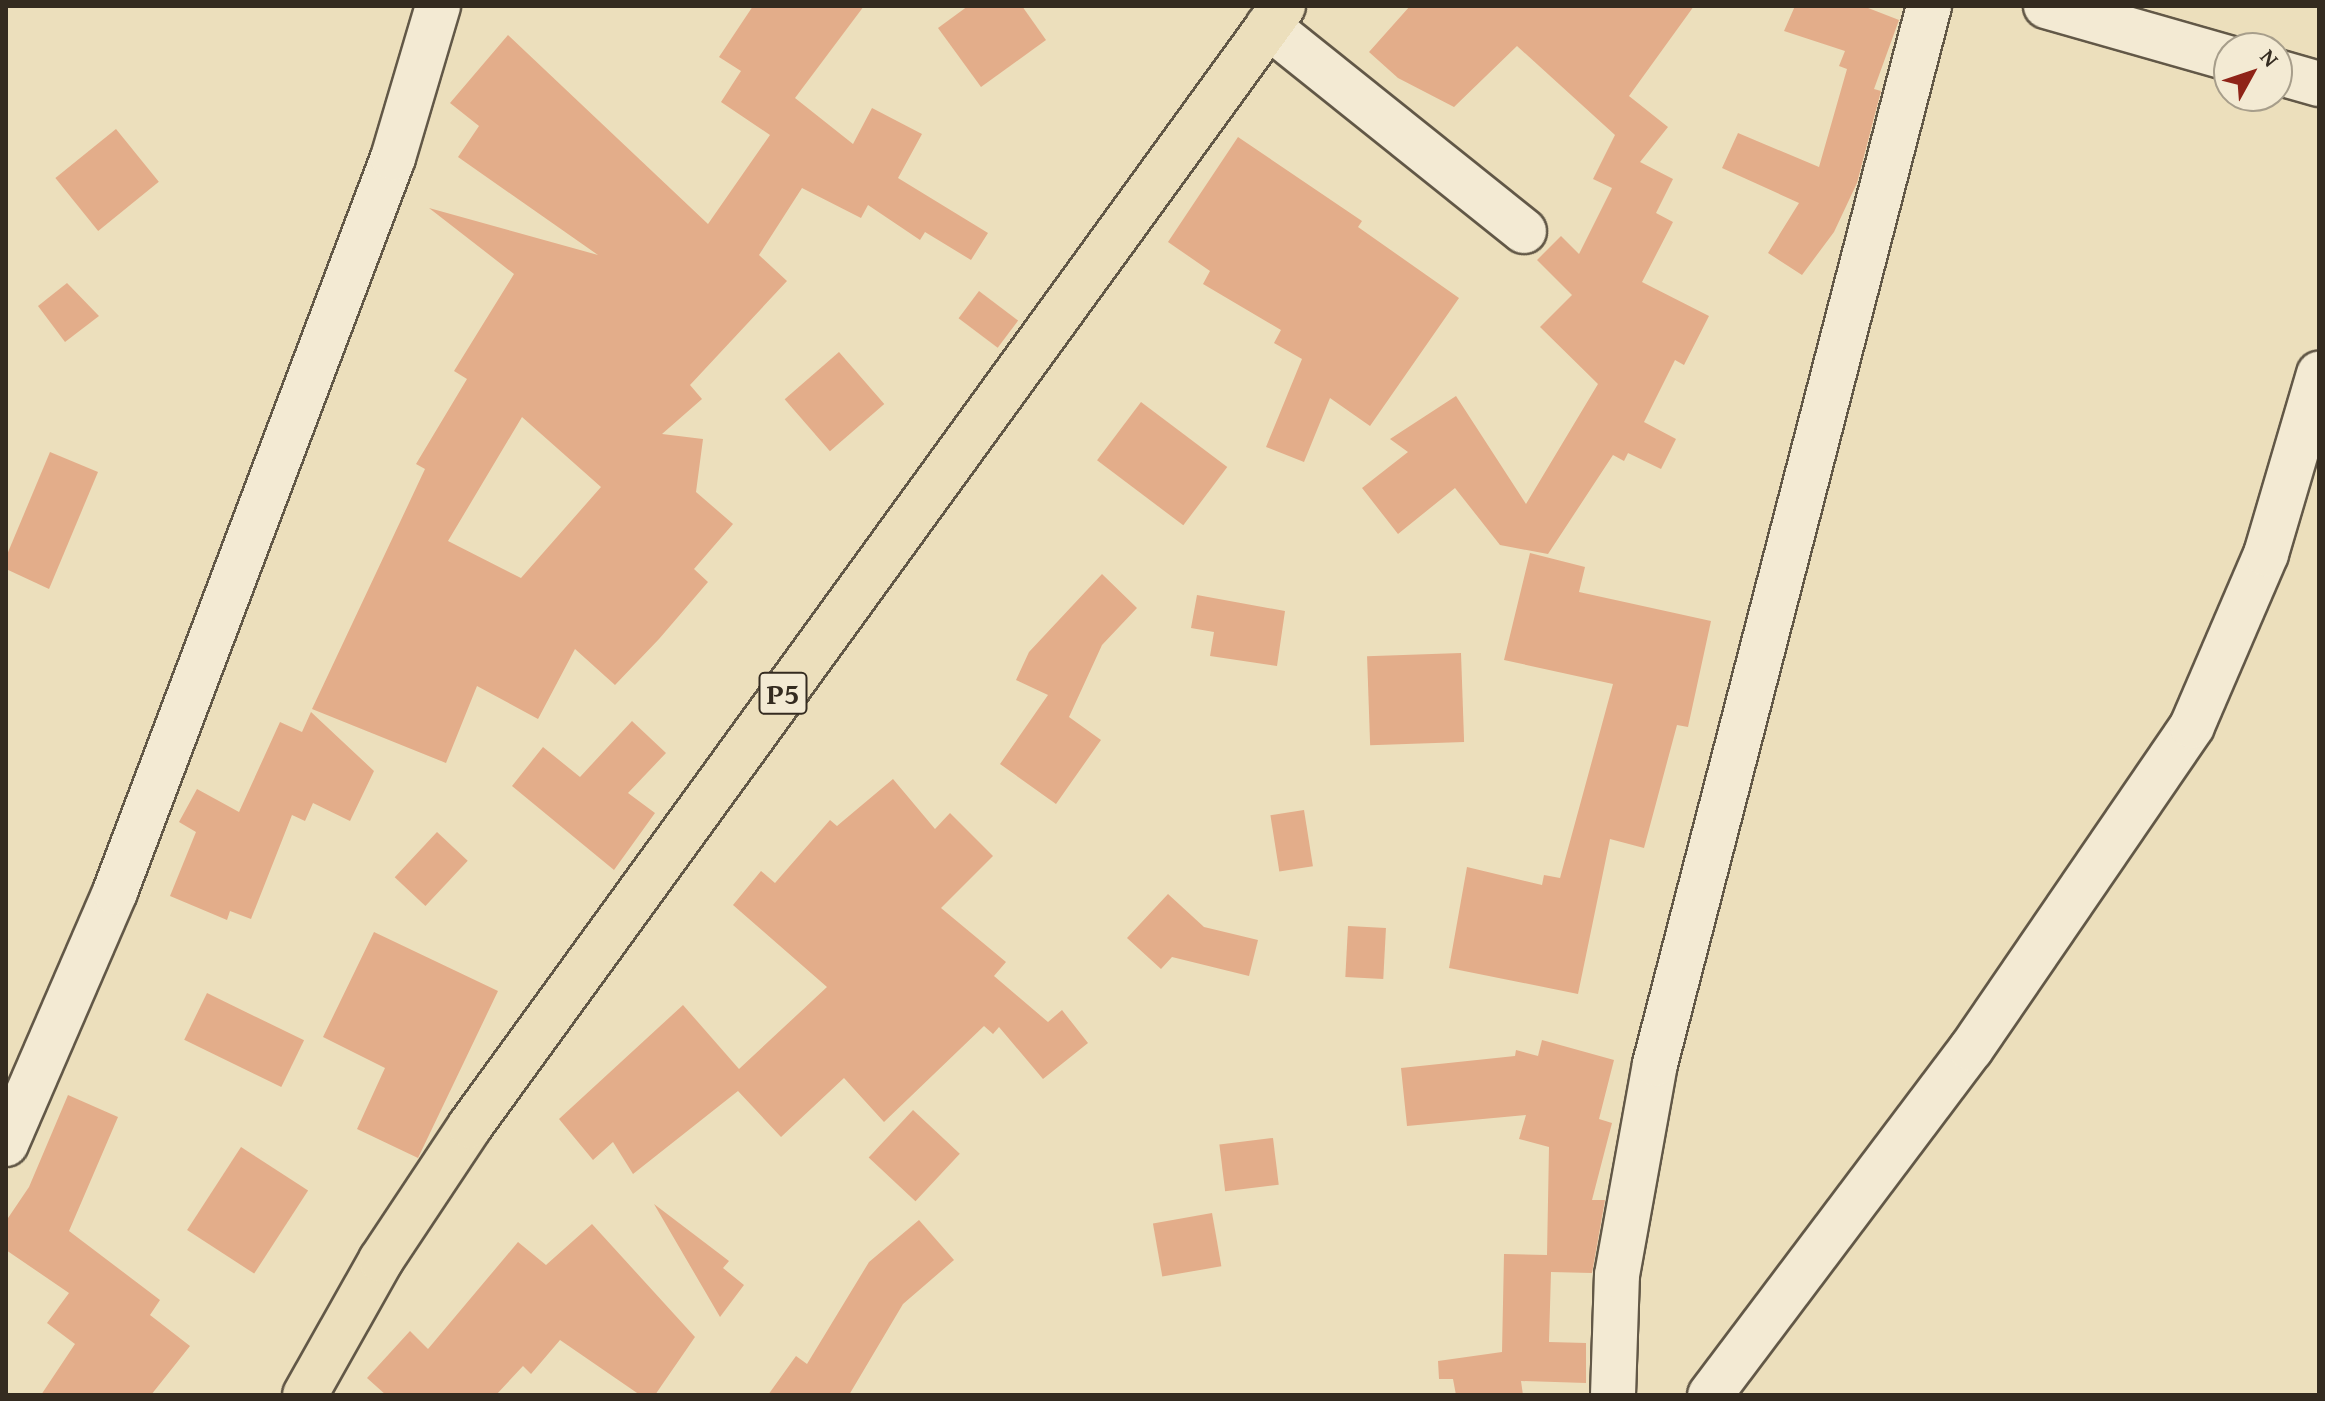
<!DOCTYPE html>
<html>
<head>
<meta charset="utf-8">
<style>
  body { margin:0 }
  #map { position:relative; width:2325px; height:1401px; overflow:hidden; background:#ecdfbc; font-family:"Gentium Book Plus",serif }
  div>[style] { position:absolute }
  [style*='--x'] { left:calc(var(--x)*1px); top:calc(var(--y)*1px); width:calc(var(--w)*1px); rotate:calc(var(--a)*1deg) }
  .building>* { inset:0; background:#e3ad8a; transform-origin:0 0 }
  .roads { filter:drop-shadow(2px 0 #625847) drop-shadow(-2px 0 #625847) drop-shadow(0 2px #625847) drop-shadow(0 -2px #625847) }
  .street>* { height:44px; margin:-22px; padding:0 22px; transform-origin:22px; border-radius:22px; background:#f3ead3 }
  .primary>* { height:44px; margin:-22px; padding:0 22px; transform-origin:22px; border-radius:22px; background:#ecdfbc }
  span { translate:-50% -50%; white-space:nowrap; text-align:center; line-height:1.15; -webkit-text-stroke:8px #f3ead3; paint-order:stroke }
  .shield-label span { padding:2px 6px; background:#f3ead3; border:2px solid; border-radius:6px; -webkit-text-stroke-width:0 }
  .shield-label { font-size:30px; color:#342b20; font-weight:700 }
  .frame { position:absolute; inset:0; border:8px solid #342b20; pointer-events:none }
  .north { position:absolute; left:2213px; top:32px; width:80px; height:80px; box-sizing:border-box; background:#f3ead3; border:2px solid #a79e8b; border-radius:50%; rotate:50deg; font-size:22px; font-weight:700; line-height:32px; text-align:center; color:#342b20 }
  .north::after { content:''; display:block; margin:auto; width:28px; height:36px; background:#8f2418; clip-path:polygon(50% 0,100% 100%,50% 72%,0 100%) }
</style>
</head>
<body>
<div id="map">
  <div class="building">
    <i style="clip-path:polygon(evenodd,753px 6px,864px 6px,795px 98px,853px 144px,872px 108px,922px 134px,898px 178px,988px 233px,971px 260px,925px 232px,920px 240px,868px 205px,861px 218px,802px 188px,759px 255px,787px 281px,690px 385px,702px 399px,662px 434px,703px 439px,696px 492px,733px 524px,694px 569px,708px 582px,659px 639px,615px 685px,575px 649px,538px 719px,477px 686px,446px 763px,312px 709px,425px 469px,416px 464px,467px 379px,454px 371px,514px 274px,429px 208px,598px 255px,458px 157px,479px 126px,450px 103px,508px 35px,708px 224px,770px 135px,721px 102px,741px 71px,719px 57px,753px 6px,522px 417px,601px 487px,521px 578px,448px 541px,522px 417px)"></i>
    <i style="clip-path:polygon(968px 6px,1022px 6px,1046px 40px,981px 87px,938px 28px)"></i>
    <i style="clip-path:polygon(1410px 6px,1694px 6px,1629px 96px,1668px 127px,1640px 162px,1673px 179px,1656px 213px,1673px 222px,1642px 282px,1709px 316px,1684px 365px,1675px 360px,1644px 422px,1676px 439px,1661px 469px,1628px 453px,1624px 461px,1613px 455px,1548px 554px,1500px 545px,1455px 488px,1398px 534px,1362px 488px,1408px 452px,1390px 439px,1456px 396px,1526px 504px,1598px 384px,1540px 327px,1572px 295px,1537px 260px,1561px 236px,1579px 254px,1612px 188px,1593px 179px,1615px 135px,1517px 46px,1454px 107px,1398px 78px,1369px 52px)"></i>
    <i style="clip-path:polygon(1795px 6px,1863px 6px,1899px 20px,1874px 89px,1881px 91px,1857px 183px,1834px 232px,1802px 275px,1768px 253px,1799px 203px,1722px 168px,1738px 133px,1819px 167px,1847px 69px,1839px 66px,1845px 51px,1784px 31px)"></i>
    <i style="left:116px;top:129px;width:68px;height:78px;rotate:51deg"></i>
    <i style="clip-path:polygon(1238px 137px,1362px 221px,1358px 227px,1459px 298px,1370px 426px,1330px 398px,1304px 462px,1266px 447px,1302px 359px,1274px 343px,1281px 330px,1203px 284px,1210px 271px,1168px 242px)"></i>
    <i style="clip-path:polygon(67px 283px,99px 316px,65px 342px,38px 306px)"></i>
    <i style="left:979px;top:291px;width:49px;height:34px;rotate:37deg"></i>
    <i style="left:839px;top:352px;width:69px;height:72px;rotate:49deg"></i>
    <i style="left:1141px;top:402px;width:108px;height:73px;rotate:37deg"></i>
    <i style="clip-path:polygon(50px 452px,98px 472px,49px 589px,6px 569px,6px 557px)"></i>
    <i style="clip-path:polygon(1530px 553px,1585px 567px,1579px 592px,1711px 621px,1688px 727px,1677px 725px,1644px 848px,1610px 839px,1578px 994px,1449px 968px,1467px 867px,1542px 885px,1544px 875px,1560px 878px,1613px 684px,1504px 660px)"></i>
    <i style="clip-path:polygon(1102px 574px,1137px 608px,1102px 645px,1069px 717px,1101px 740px,1056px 804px,1000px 764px,1048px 695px,1016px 680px,1029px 652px)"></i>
    <i style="clip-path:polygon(1197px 595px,1285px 611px,1277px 666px,1210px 656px,1214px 632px,1191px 628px)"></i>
    <i style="left:1461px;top:653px;width:89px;height:94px;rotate:88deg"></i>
    <i style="clip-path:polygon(311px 712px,374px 771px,350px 821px,313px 803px,305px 821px,292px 815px,251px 919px,230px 911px,227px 920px,170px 896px,196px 832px,179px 822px,197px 789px,239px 812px,280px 722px,302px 732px)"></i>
    <i style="clip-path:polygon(632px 721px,666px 753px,628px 793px,655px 813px,614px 870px,512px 786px,543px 747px,580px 777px)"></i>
    <i style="clip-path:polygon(893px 779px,935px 829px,950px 813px,993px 856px,941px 908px,1006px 962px,994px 976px,1048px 1022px,1062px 1010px,1088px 1043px,1043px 1079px,999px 1027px,993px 1034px,984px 1026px,884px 1122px,844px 1078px,781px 1137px,738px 1091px,633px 1174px,613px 1142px,593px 1160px,559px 1119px,683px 1005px,739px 1069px,827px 987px,733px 905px,761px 871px,775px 883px,830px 820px,837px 826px)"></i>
    <i style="left:1304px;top:810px;width:57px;height:34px;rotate:81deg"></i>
    <i style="left:437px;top:832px;width:42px;height:62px;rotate:43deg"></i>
    <i style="clip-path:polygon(1168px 894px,1204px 927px,1258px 940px,1249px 976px,1172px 957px,1161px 969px,1127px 938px)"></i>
    <i style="left:1348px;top:926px;width:38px;height:51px;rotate:3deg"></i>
    <i style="clip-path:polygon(374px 932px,498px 991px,418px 1158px,357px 1129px,385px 1068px,323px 1037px)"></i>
    <i style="left:207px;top:993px;width:108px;height:52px;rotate:26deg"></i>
    <i style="clip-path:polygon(1542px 1040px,1614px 1060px,1599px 1119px,1612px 1123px,1592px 1200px,1605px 1200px,1592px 1273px,1551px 1272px,1549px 1342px,1586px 1343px,1586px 1383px,1521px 1381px,1523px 1395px,1456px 1395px,1453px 1379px,1439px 1379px,1438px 1361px,1502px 1352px,1504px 1254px,1547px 1255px,1549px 1147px,1519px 1139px,1526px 1115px,1407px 1126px,1401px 1068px,1515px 1056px,1516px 1050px,1538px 1056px)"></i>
    <i style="clip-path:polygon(68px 1095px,118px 1117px,69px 1231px,160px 1300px,150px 1315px,190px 1346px,151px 1395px,41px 1395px,75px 1344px,47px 1323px,69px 1293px,6px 1250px,6px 1221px,29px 1187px)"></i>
    <i style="left:913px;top:1110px;width:64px;height:65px;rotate:43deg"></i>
    <i style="left:1273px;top:1138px;width:47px;height:54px;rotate:83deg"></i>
    <i style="left:241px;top:1147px;width:80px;height:99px;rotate:33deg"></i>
    <i style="clip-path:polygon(654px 1204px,729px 1261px,723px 1268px,744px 1285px,720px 1317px)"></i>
    <i style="left:1212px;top:1213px;width:54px;height:60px;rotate:80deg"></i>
    <i style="clip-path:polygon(919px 1220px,954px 1260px,903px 1304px,849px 1395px,768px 1395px,796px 1356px,807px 1364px,869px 1262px)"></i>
    <i style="clip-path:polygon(592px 1224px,695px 1337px,655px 1395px,640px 1395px,560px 1340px,531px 1374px,523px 1366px,496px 1395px,386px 1395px,367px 1378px,410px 1331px,428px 1349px,518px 1242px,546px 1265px)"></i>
  </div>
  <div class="roads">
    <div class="street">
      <i style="--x:2046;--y:6;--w:190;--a:15.9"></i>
      <i style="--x:1268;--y:26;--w:328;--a:38.7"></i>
      <i style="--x:2277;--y:72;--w:44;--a:15.9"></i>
      <i style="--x:6;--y:1144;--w:275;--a:-66.6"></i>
      <i style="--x:115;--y:892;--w:785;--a:-69.26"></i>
      <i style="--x:393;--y:158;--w:159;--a:-73.5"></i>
      <i style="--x:1613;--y:1395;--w:120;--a:-88.1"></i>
      <i style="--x:1617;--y:1275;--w:214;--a:-79.8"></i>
      <i style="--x:1655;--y:1064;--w:1093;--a:-75.48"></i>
      <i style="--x:1710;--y:1395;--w:433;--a:-53"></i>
      <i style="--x:1971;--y:1049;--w:391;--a:-55.6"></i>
      <i style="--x:2192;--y:726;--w:187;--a:-66.7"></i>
      <i style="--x:2266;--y:554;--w:188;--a:-73.6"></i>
    </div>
    <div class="primary">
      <i style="--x:305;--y:1395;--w:155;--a:-60.6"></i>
      <i style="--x:381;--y:1260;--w:161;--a:-56.4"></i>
      <i style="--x:470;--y:1126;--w:1384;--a:-54.02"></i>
    </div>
  </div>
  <div class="shield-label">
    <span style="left:783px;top:693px">P5</span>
  </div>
  <div class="frame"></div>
  <div class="north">N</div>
</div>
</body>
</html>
